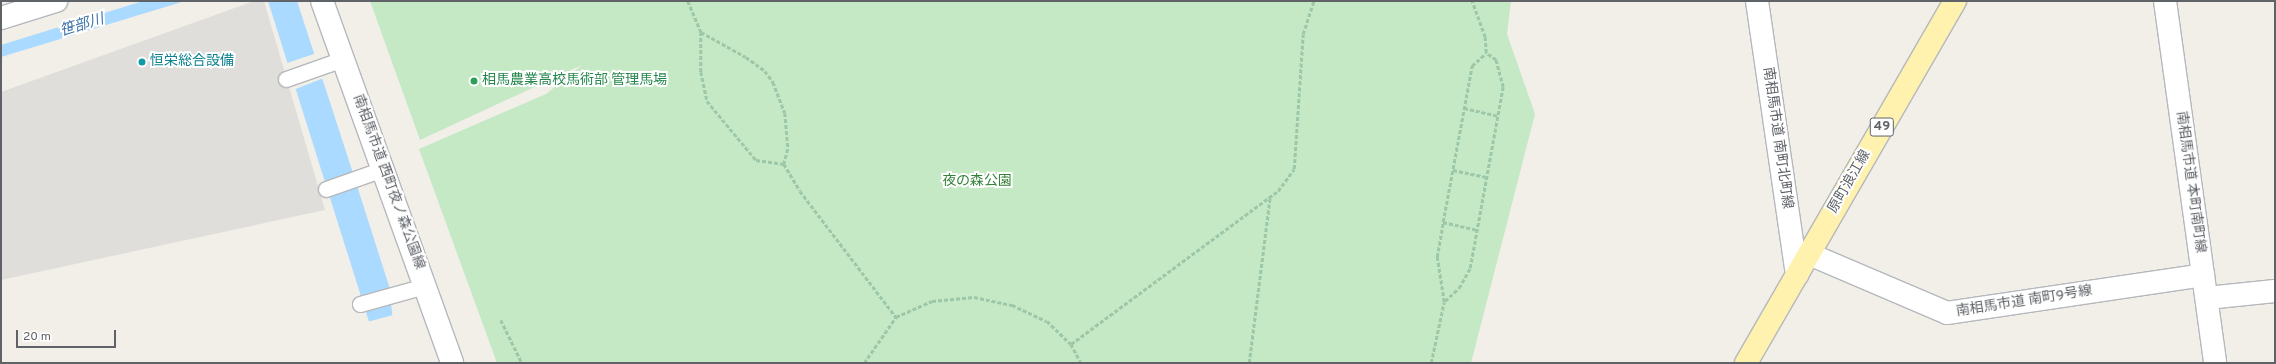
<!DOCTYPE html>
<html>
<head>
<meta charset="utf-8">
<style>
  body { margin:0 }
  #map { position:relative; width:2276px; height:364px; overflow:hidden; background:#f1efe8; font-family:Overpass,"Noto Sans JP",sans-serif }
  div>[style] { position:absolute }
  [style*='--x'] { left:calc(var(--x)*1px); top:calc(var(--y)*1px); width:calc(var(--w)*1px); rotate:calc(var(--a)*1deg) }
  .industrial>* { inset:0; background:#e0deda }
  .green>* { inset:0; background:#c5e8c5 }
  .water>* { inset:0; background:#aadaff }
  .pier>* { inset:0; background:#f1efe8 }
  .path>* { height:2.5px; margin-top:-1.25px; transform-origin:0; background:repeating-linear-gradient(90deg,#9cc7a9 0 4px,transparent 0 6px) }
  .roads { filter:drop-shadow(1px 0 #b5b8bc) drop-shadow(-1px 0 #b5b8bc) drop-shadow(0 1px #b5b8bc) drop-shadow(0 -1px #b5b8bc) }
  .lane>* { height:15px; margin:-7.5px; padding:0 7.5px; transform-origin:7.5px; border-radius:7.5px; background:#fff }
  .street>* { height:22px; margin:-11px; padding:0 11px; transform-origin:11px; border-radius:11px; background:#fff }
  .secondary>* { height:22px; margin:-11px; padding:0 11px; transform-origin:11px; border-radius:11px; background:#fff }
  .primary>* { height:22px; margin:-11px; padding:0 11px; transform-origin:11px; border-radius:11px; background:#fff2af }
  .dots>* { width:11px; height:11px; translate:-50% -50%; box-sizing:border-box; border:2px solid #fff; border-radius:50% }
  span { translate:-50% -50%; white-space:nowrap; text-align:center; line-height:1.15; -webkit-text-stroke:4px #fff; paint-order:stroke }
  .shield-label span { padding:1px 3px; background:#fff; border:1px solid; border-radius:3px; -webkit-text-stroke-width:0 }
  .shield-label { font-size:13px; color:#5f6368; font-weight:700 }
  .culture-label { font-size:14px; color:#0d838f }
  .left { translate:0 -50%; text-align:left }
  .leisure-label { font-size:14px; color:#27864d }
  .street-label { font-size:14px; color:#5f6368 }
  .park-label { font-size:14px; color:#348238 }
  .water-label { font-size:15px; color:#4174aa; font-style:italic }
  .frame { position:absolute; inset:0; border:2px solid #5f6368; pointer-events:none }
  .scale { position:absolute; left:16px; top:330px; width:100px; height:18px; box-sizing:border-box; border:2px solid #5f6368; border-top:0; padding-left:5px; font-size:12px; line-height:14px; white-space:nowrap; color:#5f6368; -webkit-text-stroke:3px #fff; paint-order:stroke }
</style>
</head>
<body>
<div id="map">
  <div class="industrial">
    <i style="clip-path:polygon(254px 1px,264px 1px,325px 210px,1px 280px,1px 92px)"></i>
  </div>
  <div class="green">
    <i style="clip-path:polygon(370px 1px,1511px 1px,1507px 34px,1535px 114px,1471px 363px,497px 363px,419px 149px,546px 94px,582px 65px,420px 140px)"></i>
  </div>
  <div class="water">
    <i style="clip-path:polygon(143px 1px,185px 1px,1px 57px,1px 45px)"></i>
    <i style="clip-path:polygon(268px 1px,297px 1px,352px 170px,389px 286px,393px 321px,382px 363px)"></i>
  </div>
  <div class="pier">
    <i style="clip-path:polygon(317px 53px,324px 78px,293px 90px,287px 63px)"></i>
    <i style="clip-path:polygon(393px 315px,403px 347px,409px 363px,380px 363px,367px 322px)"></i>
  </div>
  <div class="path">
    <i style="--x:688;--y:1;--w:34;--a:67"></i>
    <i style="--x:701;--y:32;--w:40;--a:90"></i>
    <i style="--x:701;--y:72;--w:30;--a:78"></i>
    <i style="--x:707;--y:101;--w:77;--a:50.3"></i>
    <i style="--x:756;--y:160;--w:28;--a:8"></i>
    <i style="--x:784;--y:164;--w:31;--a:59"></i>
    <i style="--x:800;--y:191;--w:158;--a:52.7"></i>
    <i style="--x:701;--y:32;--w:51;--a:29.1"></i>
    <i style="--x:746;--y:57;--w:24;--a:36"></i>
    <i style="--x:765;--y:71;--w:14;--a:54"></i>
    <i style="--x:773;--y:82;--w:33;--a:69"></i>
    <i style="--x:785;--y:113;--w:36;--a:85"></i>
    <i style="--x:788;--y:149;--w:16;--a:105"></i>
    <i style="--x:1464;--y:108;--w:35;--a:13"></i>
    <i style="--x:1453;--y:170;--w:34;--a:12"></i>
    <i style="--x:1443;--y:222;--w:35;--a:13"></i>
    <i style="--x:1445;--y:301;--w:19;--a:-43"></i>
    <i style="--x:1459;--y:288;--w:23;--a:-61"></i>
    <i style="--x:1470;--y:268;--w:184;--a:-79.7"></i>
    <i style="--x:1503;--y:87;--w:28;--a:-105"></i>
    <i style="--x:1496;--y:60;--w:12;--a:-145"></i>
    <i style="--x:1486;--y:53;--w:16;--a:-94"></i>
    <i style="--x:1485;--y:37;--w:38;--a:-110"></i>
    <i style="--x:501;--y:320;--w:48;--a:64"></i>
    <i style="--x:1071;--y:344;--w:257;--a:-36.5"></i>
    <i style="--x:1278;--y:191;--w:27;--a:-54"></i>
    <i style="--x:1294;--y:169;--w:135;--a:-86.2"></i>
    <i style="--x:1303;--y:34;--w:35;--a:-72"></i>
    <i style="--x:864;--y:363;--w:56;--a:-55.2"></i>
    <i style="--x:896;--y:317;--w:39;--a:-24"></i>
    <i style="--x:932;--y:301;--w:42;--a:-5.4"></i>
    <i style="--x:974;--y:297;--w:39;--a:12"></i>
    <i style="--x:1012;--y:305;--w:38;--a:25"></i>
    <i style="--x:1047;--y:321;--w:33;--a:44"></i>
    <i style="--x:1071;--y:344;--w:21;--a:62"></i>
    <i style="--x:1249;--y:363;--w:167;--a:-82.8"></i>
    <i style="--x:1431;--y:363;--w:62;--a:-78"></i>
    <i style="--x:1444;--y:302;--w:46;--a:-98.8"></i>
    <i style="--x:1437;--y:257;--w:36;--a:-80"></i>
    <i style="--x:1443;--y:222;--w:159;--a:-79.5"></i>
    <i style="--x:1472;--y:66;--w:19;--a:-43"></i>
  </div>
  <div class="roads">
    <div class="lane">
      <i style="--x:286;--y:79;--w:60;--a:-19.3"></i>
      <i style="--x:326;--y:189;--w:60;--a:-19.3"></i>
      <i style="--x:360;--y:304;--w:67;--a:-15.5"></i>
    </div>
    <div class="street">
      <i style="--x:1757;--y:1;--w:277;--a:81.7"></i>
      <i style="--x:2165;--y:1;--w:365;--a:82.1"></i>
      <i style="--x:1;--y:18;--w:58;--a:-17.2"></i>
      <i style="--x:1809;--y:254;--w:150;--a:23.1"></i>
      <i style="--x:1947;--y:313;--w:259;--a:-8.4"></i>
      <i style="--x:2207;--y:298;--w:68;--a:-5.9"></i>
    </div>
    <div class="secondary">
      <i style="--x:322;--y:1;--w:385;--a:70.2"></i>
    </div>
    <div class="primary">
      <i style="--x:1746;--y:363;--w:418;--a:-60"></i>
    </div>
  </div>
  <div class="dots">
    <i style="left:142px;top:62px;background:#0f9aa8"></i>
    <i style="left:474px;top:81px;background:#2e9e5b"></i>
  </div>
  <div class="shield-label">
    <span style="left:1882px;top:127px">49</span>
  </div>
  <div class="culture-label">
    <span class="left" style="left:150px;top:62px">恒栄総合設備</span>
  </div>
  <div class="leisure-label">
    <span class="left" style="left:482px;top:81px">相馬農業高校馬術部 管理馬場</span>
  </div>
  <div class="street-label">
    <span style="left:1777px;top:138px;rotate:82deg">南相馬市道 南町北町線</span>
    <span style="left:388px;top:182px;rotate:70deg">南相馬市道 西町夜ノ森公園線</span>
    <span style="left:1850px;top:182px;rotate:-60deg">原町浪江線</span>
    <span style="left:2190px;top:182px;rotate:82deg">南相馬市道 本町南町線</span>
    <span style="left:2024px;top:302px;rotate:-9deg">南相馬市道 南町9号線</span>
  </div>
  <div class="park-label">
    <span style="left:977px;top:182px">夜の森公園</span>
  </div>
  <div class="water-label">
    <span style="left:82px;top:26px;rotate:-17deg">笹部川</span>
  </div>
  <div class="frame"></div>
  <div class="scale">20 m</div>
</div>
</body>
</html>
